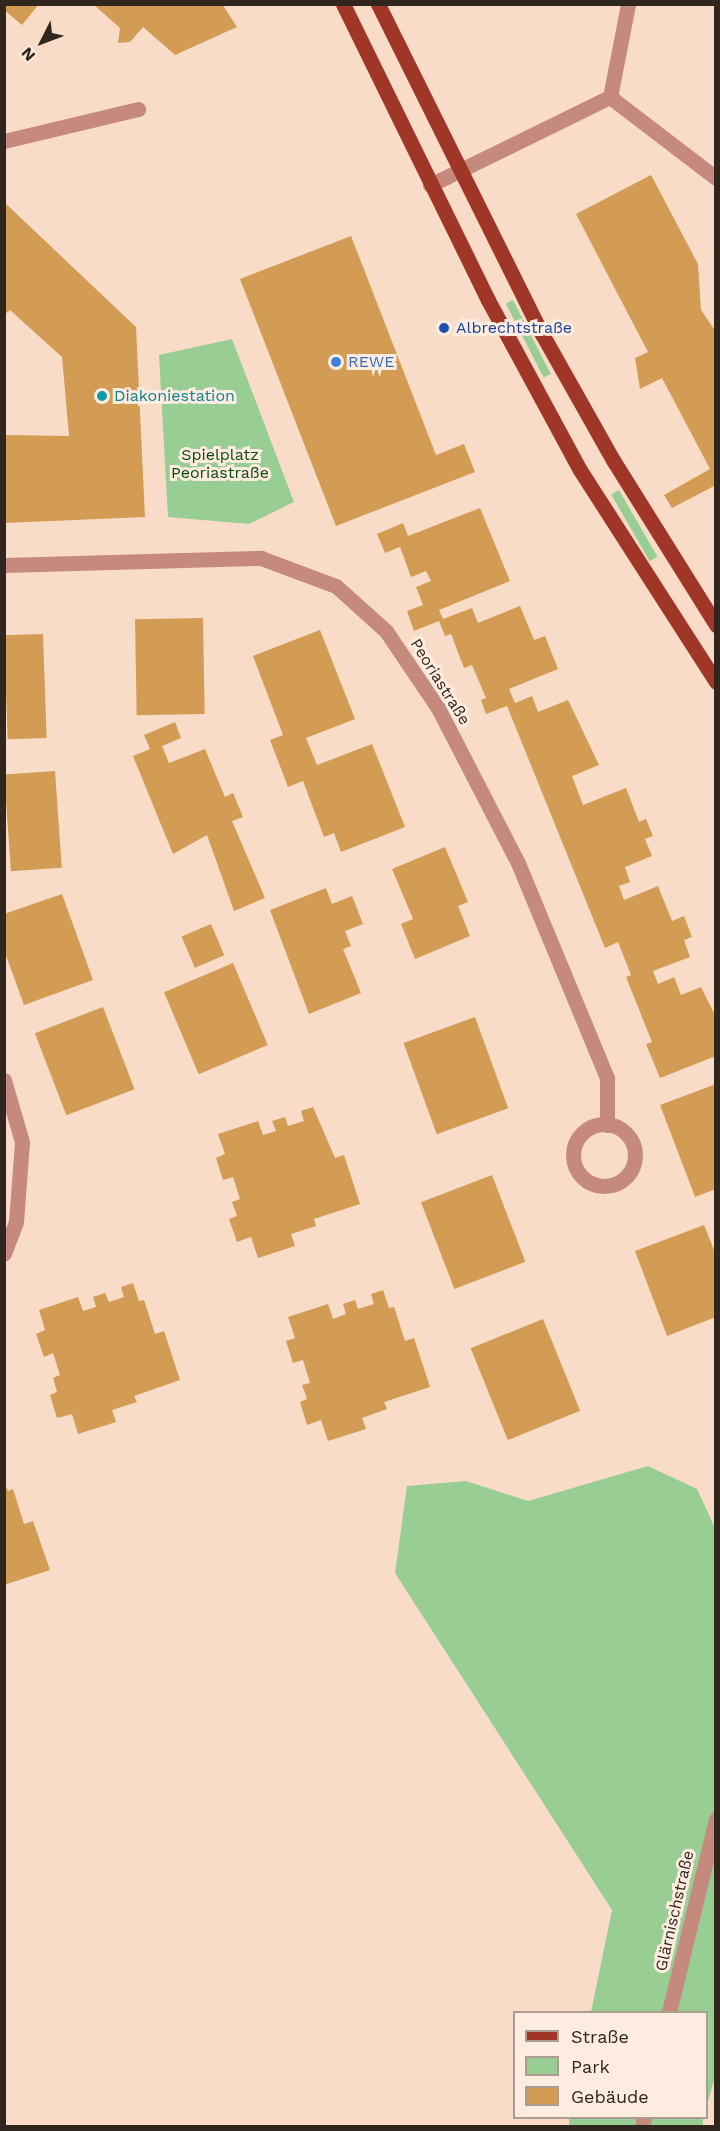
<!DOCTYPE html>
<html>
<head>
<meta charset="utf-8">
<style>
  body { margin:0 }
  #map { position:relative; width:720px; height:2131px; overflow:hidden; background:#f8dcc7; font-family:"Work Sans",sans-serif }
  div>[style] { position:absolute }
  [style*='--x'] { left:calc(var(--x)*1px); top:calc(var(--y)*1px); width:calc(var(--w)*1px); rotate:calc(var(--a)*1deg) }
  .green>* { inset:0; background:#98cd94; transform-origin:0 0 }
  .building>* { inset:0; background:#d29c55; transform-origin:0 0 }
  .minor>* { height:15px; margin:-7.5px; padding:0 7.5px; transform-origin:7.5px; border-radius:7.5px; background:#c5897d }
  .minor>.ring { margin:-7.5px; padding:0; box-sizing:content-box; background:none; border:15px solid #c5897d; border-radius:50% }
  .major>* { height:15px; margin:-7.5px; padding:0 7.5px; transform-origin:7.5px; border-radius:7.5px; background:#a03627 }
  .dots>* { width:16px; height:16px; translate:-50% -50%; box-sizing:border-box; border:3px solid #fdecdf; border-radius:50% }
  span { translate:-50% -50%; white-space:nowrap; text-align:center; line-height:1.15; -webkit-text-stroke:6px #fdecdf; paint-order:stroke }
  .transit-label { font-size:16px; color:#164399 }
  .left { translate:0 -50%; text-align:left }
  .shop-label { font-size:16px; color:#366cbe }
  .culture-label { font-size:16px; color:#0d838f }
  .park-label { font-size:16px; color:#0b4b0c }
  .street-label { font-size:16px; color:#31261e }
  .frame { position:absolute; inset:0; border:6px solid #31261e; pointer-events:none }
  .legend { position:absolute; left:513px; top:2011px; width:195px; height:108px; box-sizing:border-box; background:#fdecdf; border:2px solid #ab9d92; margin:0; padding:8px 10px; list-style:none; font-size:18px; color:#31261e }
  .legend li { display:flex; align-items:center; gap:12px; height:30px }
  .legend b { width:30px; border:2px solid #ab9d92 }
  .north { position:absolute; left:12px; top:12px; width:60px; height:60px; -webkit-text-stroke:4px #fdecdf; paint-order:stroke; rotate:228deg; font-size:16px; font-weight:700; line-height:24px; text-align:center; color:#31261e }
  .north::after { content:''; display:block; margin:auto; width:21px; height:27px; background:#31261e; clip-path:polygon(50% 0,100% 100%,50% 72%,0 100%) }
</style>
</head>
<body>
<div id="map">
  <div class="green">
    <i style="left:513px;top:300px;width:83px;height:8px;rotate:63deg"></i>
    <i style="clip-path:polygon(232px 339px,294px 502px,249px 524px,168px 517px,159px 355px)"></i>
    <i style="left:619px;top:490px;width:77px;height:9px;rotate:60deg"></i>
    <i style="clip-path:polygon(648px 1466px,697px 1489px,716px 1530px,716px 2073px,707px 2105px,706px 2012px,591px 2012px,612px 1910px,395px 1573px,407px 1486px,466px 1481px,528px 1501px)"></i>
    <i style="left:569px;top:2118px;width:134px;height:8px"></i>
  </div>
  <div class="building">
    <i style="clip-path:polygon(4px 4px,39px 4px,22px 25px,4px 10px)"></i>
    <i style="clip-path:polygon(93px 4px,226px 4px,224px 7px,237px 27px,175px 55px,143px 27px,130px 42px,118px 43px,120px 28px)"></i>
    <i style="clip-path:polygon(651px 175px,698px 264px,701px 310px,716px 332px,716px 485px,672px 508px,664px 495px,710px 469px,662px 378px,640px 389px,635px 358px,648px 352px,576px 214px)"></i>
    <i style="clip-path:polygon(4px 202px,136px 327px,145px 517px,4px 523px,4px 435px,69px 436px,62px 357px,10px 310px,4px 315px)"></i>
    <i style="clip-path:polygon(351px 236px,436px 455px,464px 444px,475px 472px,336px 526px,240px 279px)"></i>
    <i style="clip-path:polygon(480px 508px,510px 581px,439px 610px,443px 619px,472px 608px,478px 623px,520px 606px,534px 640px,545px 636px,558px 669px,509px 689px,515px 703px,532px 696px,538px 712px,568px 700px,599px 765px,572px 776px,583px 805px,626px 788px,639px 822px,646px 819px,653px 836px,645px 839px,652px 856px,625px 867px,630px 882px,619px 886px,624px 900px,658px 886px,672px 921px,684px 916px,692px 937px,684px 940px,690px 957px,653px 971px,658px 984px,674px 977px,681px 995px,701px 987px,716px 1017px,716px 1056px,660px 1078px,646px 1044px,652px 1042px,626px 977px,631px 975px,618px 942px,605px 948px,507px 706px,486px 714px,481px 700px,486px 698px,472px 665px,464px 668px,451px 634px,445px 636px,439px 621px,414px 631px,407px 611px,423px 605px,416px 587px,431px 581px,426px 571px,411px 577px,400px 547px,385px 553px,377px 534px,403px 523px,408px 536px)"></i>
    <i style="left:203px;top:618px;width:96px;height:68px;rotate:89deg"></i>
    <i style="clip-path:polygon(320px 630px,355px 719px,306px 738px,317px 765px,372px 744px,405px 827px,341px 852px,334px 833px,324px 837px,303px 781px,288px 787px,270px 740px,283px 735px,253px 656px)"></i>
    <i style="left:43px;top:634px;width:104px;height:39px;rotate:88deg"></i>
    <i style="clip-path:polygon(175px 722px,181px 738px,162px 746px,169px 763px,205px 749px,225px 797px,233px 793px,243px 817px,232px 821px,265px 898px,234px 911px,207px 835px,173px 854px,133px 756px,150px 749px,144px 735px)"></i>
    <i style="left:55px;top:771px;width:97px;height:51px;rotate:86deg"></i>
    <i style="clip-path:polygon(445px 847px,468px 902px,458px 906px,470px 936px,415px 959px,401px 924px,413px 919px,392px 869px)"></i>
    <i style="clip-path:polygon(326px 888px,332px 904px,352px 896px,363px 924px,345px 931px,351px 946px,343px 949px,361px 993px,309px 1014px,270px 910px)"></i>
    <i style="clip-path:polygon(62px 894px,93px 980px,24px 1005px,4px 950px,4px 914px)"></i>
    <i style="left:211px;top:924px;width:34px;height:32px;rotate:67deg"></i>
    <i style="left:233px;top:963px;width:89px;height:75px;rotate:67deg"></i>
    <i style="left:103px;top:1007px;width:88px;height:73px;rotate:69deg"></i>
    <i style="left:475px;top:1017px;width:97px;height:76px;rotate:70deg"></i>
    <i style="clip-path:polygon(716px 1084px,716px 1189px,695px 1197px,660px 1105px)"></i>
    <i style="clip-path:polygon(313px 1107px,335px 1158px,344px 1155px,360px 1204px,314px 1219px,316px 1226px,291px 1234px,295px 1246px,258px 1258px,251px 1237px,237px 1242px,229px 1219px,237px 1216px,232px 1202px,240px 1199px,233px 1177px,223px 1180px,216px 1158px,225px 1154px,218px 1134px,258px 1121px,263px 1135px,276px 1131px,272px 1121px,285px 1117px,288px 1126px,304px 1121px,301px 1111px)"></i>
    <i style="left:492px;top:1175px;width:93px;height:76px;rotate:69deg"></i>
    <i style="clip-path:polygon(704px 1225px,716px 1255px,716px 1317px,667px 1336px,635px 1251px)"></i>
    <i style="clip-path:polygon(133px 1283px,139px 1301px,144px 1300px,155px 1334px,164px 1331px,180px 1380px,134px 1396px,137px 1402px,112px 1410px,116px 1422px,78px 1434px,72px 1414px,57px 1418px,50px 1395px,57px 1392px,53px 1378px,60px 1375px,53px 1353px,44px 1357px,36px 1334px,45px 1330px,39px 1310px,78px 1297px,83px 1311px,96px 1307px,93px 1297px,105px 1293px,109px 1302px,124px 1297px,121px 1287px)"></i>
    <i style="clip-path:polygon(383px 1290px,389px 1308px,394px 1307px,405px 1341px,414px 1338px,430px 1387px,384px 1402px,387px 1409px,362px 1418px,366px 1429px,328px 1441px,321px 1420px,307px 1425px,300px 1402px,307px 1399px,302px 1385px,310px 1383px,303px 1360px,293px 1363px,286px 1341px,295px 1338px,288px 1317px,328px 1304px,333px 1319px,346px 1314px,343px 1304px,355px 1300px,358px 1309px,374px 1304px,371px 1294px)"></i>
    <i style="left:543px;top:1319px;width:99px;height:78px;rotate:68deg"></i>
    <i style="clip-path:polygon(4px 1482px,8px 1491px,13px 1489px,24px 1524px,33px 1521px,50px 1570px,4px 1585px)"></i>
  </div>
  <div class="minor">
    <i style="--x:610;--y:97;--w:95;--a:-79"></i>
    <i style="--x:4;--y:141;--w:138;--a:-13.4"></i>
    <i style="--x:430;--y:185;--w:200;--a:-26.1"></i>
    <i style="--x:610;--y:97;--w:133;--a:37.4"></i>
    <i style="--x:4;--y:565;--w:257;--a:-1.6"></i>
    <i style="--x:261;--y:558;--w:80;--a:20.5"></i>
    <i style="--x:336;--y:586;--w:67;--a:42"></i>
    <i style="--x:386;--y:631;--w:93;--a:56"></i>
    <i style="--x:438;--y:708;--w:174;--a:62.7"></i>
    <i style="--x:518;--y:863;--w:233;--a:67.5"></i>
    <i style="--x:607;--y:1078;--w:47;--a:90"></i>
    <i style="--x:4;--y:1080;--w:65;--a:73.8"></i>
    <i style="--x:22;--y:1142;--w:80;--a:94.3"></i>
    <i style="--x:16;--y:1222;--w:34;--a:111"></i>
    <i class="ring" style="left:573px;top:1124px;width:47px;height:47px"></i>
    <i style="--x:669;--y:2012;--w:199;--a:-76.3"></i>
    <i style="--x:642;--y:2126;--w:8;--a:-76"></i>
  </div>
  <div class="major">
    <i style="--x:343;--y:4;--w:330;--a:63.9"></i>
    <i style="--x:488;--y:300;--w:193;--a:61.6"></i>
    <i style="--x:580;--y:470;--w:252;--a:57.3"></i>
    <i style="--x:378;--y:4;--w:369;--a:63.6"></i>
    <i style="--x:542;--y:334;--w:145;--a:60.6"></i>
    <i style="--x:613;--y:460;--w:195;--a:58"></i>
  </div>
  <div class="dots">
    <i style="left:444px;top:328px;background:#1a4fb4"></i>
    <i style="left:336px;top:362px;background:#3f7fe0"></i>
    <i style="left:102px;top:396px;background:#0f9aa8"></i>
  </div>
  <div class="transit-label">
    <span class="left" style="left:456px;top:328px">Albrechtstraße</span>
  </div>
  <div class="shop-label">
    <span class="left" style="left:348px;top:362px">REWE</span>
  </div>
  <div class="culture-label">
    <span class="left" style="left:114px;top:396px">Diakoniestation</span>
  </div>
  <div class="park-label">
    <span style="left:220px;top:464px">Spielplatz<br>Peoriastraße</span>
  </div>
  <div class="street-label">
    <span style="left:440px;top:682px;rotate:58deg">Peoriastraße</span>
    <span style="left:675px;top:1911px;rotate:-77deg">Glärnischstraße</span>
  </div>
  <div class="frame"></div>
  <ul class="legend">
  <li><b style="height:8px;background:#a03627"></b>Straße</li>
  <li><b style="height:16px;background:#98cd94"></b>Park</li>
  <li><b style="height:16px;background:#d29c55"></b>Gebäude</li>
  </ul>
  <div class="north">N</div>
</div>
</body>
</html>
